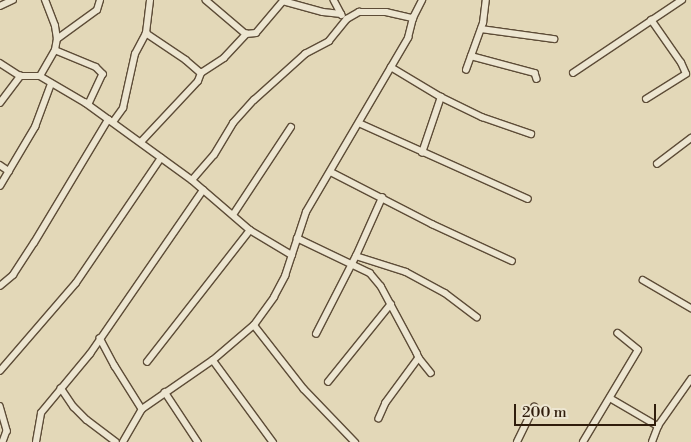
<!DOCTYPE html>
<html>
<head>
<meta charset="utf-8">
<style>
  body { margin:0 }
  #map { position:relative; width:691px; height:442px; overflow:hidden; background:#e3d8b8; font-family:"Libre Bodoni",serif }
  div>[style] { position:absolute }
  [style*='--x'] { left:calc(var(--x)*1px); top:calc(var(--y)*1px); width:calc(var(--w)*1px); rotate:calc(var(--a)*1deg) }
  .roads { filter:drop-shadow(1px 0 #5d4c37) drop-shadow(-1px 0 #5d4c37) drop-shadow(0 1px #5d4c37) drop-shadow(0 -1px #5d4c37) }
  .street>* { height:5.5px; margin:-2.75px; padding:0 2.75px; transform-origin:2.75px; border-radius:2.75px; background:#ede6d1 }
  span { translate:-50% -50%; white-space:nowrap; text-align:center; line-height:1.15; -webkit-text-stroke:4.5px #ede6d1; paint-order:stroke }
  .scale { position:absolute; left:514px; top:404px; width:142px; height:22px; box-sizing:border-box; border:2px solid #301d0c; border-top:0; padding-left:6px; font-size:15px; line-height:18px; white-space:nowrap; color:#301d0c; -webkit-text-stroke:4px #ede6d1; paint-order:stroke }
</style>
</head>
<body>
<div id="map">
  <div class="roads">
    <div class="street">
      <i style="--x:206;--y:0;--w:52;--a:40.4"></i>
      <i style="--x:334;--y:0;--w:17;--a:62"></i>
      <i style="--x:0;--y:6;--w:14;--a:-25"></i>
      <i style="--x:481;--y:29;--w:74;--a:7.8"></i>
      <i style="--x:146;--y:33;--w:48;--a:34"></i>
      <i style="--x:186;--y:60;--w:20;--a:41"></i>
      <i style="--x:57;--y:39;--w:49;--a:-35.9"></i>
      <i style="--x:97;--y:10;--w:10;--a:-73"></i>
      <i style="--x:55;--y:50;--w:44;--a:22.5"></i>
      <i style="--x:96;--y:67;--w:10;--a:45"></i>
      <i style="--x:103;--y:74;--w:33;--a:115"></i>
      <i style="--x:89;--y:104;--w:3;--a:-162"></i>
      <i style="--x:471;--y:56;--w:66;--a:14.9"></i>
      <i style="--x:535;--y:73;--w:6;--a:72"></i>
      <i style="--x:0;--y:63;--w:24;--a:33"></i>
      <i style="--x:20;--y:76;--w:20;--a:0"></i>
      <i style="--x:40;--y:76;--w:53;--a:30.4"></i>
      <i style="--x:86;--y:103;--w:131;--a:36"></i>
      <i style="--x:192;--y:180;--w:77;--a:40.8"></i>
      <i style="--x:250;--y:230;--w:49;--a:30.8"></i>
      <i style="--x:391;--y:67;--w:58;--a:31"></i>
      <i style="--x:441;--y:97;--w:46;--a:26"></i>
      <i style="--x:482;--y:117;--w:52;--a:19.1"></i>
      <i style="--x:466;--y:70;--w:50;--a:-70.1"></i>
      <i style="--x:483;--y:23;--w:23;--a:-83"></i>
      <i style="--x:573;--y:73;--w:131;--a:-33.8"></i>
      <i style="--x:40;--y:76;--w:30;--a:-60"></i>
      <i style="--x:55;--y:50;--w:11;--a:-80"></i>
      <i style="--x:57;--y:39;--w:13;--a:-99"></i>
      <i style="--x:55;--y:26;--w:28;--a:-111"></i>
      <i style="--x:646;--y:99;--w:47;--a:-32"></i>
      <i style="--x:686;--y:74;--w:12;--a:-114"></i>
      <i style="--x:681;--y:63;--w:52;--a:-124.9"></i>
      <i style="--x:0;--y:103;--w:34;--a:-53"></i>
      <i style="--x:113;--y:122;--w:17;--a:-54"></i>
      <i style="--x:123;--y:108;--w:55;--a:-77.5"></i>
      <i style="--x:135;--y:54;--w:24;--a:-62"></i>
      <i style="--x:146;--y:33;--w:33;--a:-83"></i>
      <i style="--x:359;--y:123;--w:185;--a:24.2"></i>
      <i style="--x:141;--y:142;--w:83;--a:-46.9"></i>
      <i style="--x:198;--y:81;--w:9;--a:-69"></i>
      <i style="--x:201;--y:73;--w:27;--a:-33"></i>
      <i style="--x:224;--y:58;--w:33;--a:-47"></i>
      <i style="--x:246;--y:34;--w:10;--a:-6"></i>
      <i style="--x:256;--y:33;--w:42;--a:-49.8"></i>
      <i style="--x:283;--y:1;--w:41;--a:15.4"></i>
      <i style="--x:323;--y:12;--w:18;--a:6"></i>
      <i style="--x:422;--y:153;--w:59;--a:-71.3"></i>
      <i style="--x:657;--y:164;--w:43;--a:-37.4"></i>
      <i style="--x:0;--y:165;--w:11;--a:34"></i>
      <i style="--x:331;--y:172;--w:114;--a:27.2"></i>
      <i style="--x:432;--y:224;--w:88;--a:24.8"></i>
      <i style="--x:192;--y:180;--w:33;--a:-49"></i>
      <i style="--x:214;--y:155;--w:37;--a:-59"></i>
      <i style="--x:233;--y:123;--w:31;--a:-48"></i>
      <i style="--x:254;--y:100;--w:69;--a:-42"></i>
      <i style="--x:305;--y:54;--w:27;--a:-28"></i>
      <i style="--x:329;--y:41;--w:28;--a:-51"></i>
      <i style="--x:347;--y:19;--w:14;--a:-30"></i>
      <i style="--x:359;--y:12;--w:27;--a:0"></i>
      <i style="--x:386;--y:12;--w:28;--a:13"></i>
      <i style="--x:0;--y:186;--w:69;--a:-59.3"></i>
      <i style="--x:35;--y:127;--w:46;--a:-69.6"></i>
      <i style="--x:233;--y:215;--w:105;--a:-56.6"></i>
      <i style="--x:297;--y:238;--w:81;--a:25.6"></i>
      <i style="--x:370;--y:273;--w:17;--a:50"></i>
      <i style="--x:381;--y:286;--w:76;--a:61.8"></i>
      <i style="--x:417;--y:353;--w:5;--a:68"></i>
      <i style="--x:419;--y:358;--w:56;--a:126.3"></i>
      <i style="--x:386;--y:403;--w:17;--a:114"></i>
      <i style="--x:356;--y:256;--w:64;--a:-65.9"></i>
      <i style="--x:643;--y:280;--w:56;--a:30.3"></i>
      <i style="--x:0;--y:286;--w:17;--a:-40"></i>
      <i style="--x:13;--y:275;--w:38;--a:-57"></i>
      <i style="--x:34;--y:243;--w:144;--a:-59"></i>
      <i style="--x:254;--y:325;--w:81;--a:52"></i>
      <i style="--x:304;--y:389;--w:74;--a:46.1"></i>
      <i style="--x:316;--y:334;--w:88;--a:-62.9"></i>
      <i style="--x:356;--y:256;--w:52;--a:17.7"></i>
      <i style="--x:406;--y:272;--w:44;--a:28.3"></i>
      <i style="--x:445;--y:293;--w:40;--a:37"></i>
      <i style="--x:100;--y:338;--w:32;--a:62"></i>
      <i style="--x:115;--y:366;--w:51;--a:57.9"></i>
      <i style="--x:419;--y:358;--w:19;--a:51"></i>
      <i style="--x:213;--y:360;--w:102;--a:53.8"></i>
      <i style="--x:147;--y:362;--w:167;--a:-52"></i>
      <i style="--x:0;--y:371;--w:116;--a:-49.2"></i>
      <i style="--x:76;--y:283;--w:151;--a:-55.8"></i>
      <i style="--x:328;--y:382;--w:100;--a:-51.1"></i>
      <i style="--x:61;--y:388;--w:23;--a:56"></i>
      <i style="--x:74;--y:407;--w:18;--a:45"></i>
      <i style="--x:87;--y:420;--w:36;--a:37"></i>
      <i style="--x:165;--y:392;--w:60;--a:56.6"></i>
      <i style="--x:610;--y:398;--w:56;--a:30.3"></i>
      <i style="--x:0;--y:406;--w:26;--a:74"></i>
      <i style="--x:7;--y:431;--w:12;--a:110"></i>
      <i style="--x:36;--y:442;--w:29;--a:-80"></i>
      <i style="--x:41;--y:413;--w:77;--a:-50.3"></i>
      <i style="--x:90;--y:354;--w:199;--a:-55.4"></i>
      <i style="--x:123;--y:442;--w:38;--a:-60"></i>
      <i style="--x:142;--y:409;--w:86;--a:-34.6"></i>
      <i style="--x:213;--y:360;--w:54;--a:-40.5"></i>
      <i style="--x:254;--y:325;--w:34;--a:-54"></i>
      <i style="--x:274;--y:297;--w:24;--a:-62"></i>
      <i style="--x:285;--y:276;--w:67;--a:-71.8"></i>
      <i style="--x:306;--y:212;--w:202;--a:-59.6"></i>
      <i style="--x:408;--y:38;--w:21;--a:-76"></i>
      <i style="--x:413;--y:18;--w:20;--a:-63"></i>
      <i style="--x:517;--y:442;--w:39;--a:-64"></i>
      <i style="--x:583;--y:442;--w:107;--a:-59.1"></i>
      <i style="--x:638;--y:350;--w:26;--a:-141"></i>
      <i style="--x:652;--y:442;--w:17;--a:-69"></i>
      <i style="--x:658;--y:426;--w:57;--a:-54.9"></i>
    </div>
  </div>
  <div class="scale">200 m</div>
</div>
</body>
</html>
